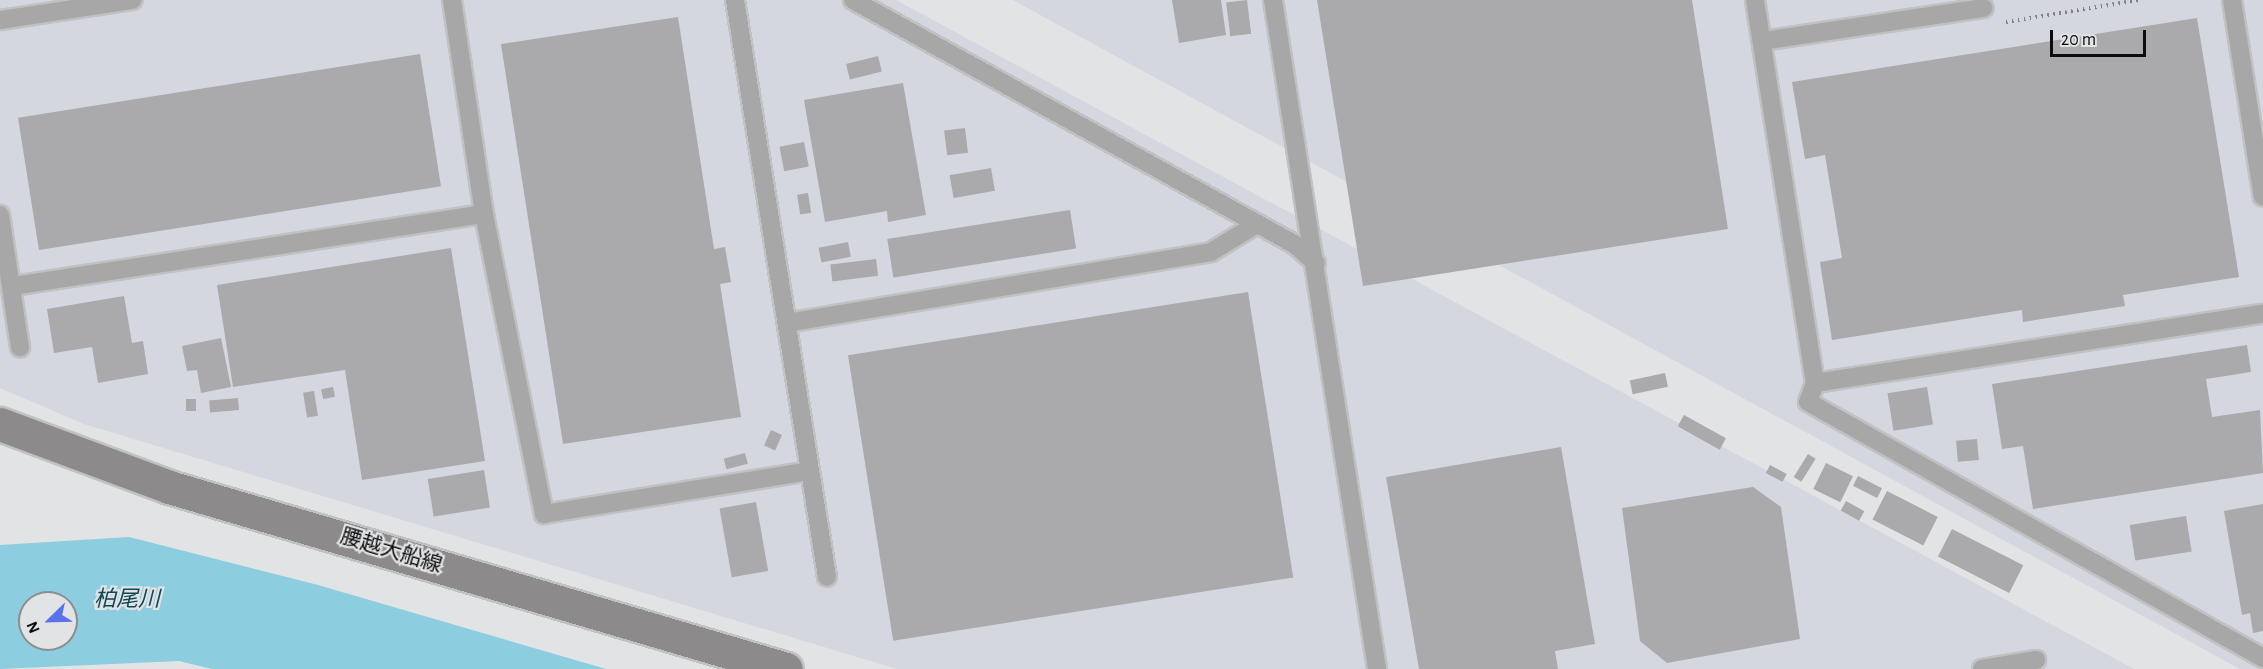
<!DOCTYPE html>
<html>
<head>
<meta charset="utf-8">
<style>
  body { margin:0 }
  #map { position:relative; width:2263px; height:669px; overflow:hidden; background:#e2e3e4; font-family:"Alegreya Sans","Noto Sans JP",sans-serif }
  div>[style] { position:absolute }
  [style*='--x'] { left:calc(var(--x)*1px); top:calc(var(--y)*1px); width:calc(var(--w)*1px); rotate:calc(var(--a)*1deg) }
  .built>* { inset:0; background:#d4d6e0 }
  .water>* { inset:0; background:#8ccde0 }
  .building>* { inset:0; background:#aaaaac; transform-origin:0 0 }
  .path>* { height:4px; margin-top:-2px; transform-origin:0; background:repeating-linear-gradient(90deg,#818182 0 1.5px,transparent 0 6px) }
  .roads { filter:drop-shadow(2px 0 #c0c1c2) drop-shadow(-2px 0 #c0c1c2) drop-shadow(0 2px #c0c1c2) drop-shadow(0 -2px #c0c1c2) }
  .service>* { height:18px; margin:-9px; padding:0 9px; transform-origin:9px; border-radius:9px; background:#a8a7a7 }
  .secondary>* { height:33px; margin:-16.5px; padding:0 16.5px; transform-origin:16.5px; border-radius:16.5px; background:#8c8a8a }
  span { translate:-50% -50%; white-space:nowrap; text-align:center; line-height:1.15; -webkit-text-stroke:4.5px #e2e3e4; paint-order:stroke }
  .street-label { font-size:21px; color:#0c0c0d }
  .water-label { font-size:22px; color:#0f4856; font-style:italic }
  .north { position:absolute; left:18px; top:591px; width:60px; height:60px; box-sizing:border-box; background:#e2e3e4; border:2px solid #8c8d8e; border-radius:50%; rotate:247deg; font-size:16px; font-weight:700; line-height:24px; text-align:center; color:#0c0c0d }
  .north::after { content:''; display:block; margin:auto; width:21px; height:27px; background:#5b73ea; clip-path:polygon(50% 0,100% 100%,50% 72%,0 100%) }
  .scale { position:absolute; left:2050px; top:30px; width:96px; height:27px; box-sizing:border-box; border:3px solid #0c0c0d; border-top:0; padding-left:8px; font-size:18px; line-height:21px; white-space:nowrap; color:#0c0c0d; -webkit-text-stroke:4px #e2e3e4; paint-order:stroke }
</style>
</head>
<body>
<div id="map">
  <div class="built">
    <i style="clip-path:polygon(0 0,896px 0,2134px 669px,897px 669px,84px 424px,0 388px)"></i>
    <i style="clip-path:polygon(1013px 0,2263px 0,2263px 669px,2240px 669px)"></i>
  </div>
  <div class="water">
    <i style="clip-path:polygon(evenodd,129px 537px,318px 585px,606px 669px,212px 669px,179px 661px,0 669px,0 545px,129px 537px,30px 603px,66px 603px,66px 639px,30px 639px,30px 603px)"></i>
  </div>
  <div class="building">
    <i style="clip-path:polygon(1172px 0,1221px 0,1226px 35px,1179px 43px)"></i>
    <i style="left:1247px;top:0;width:34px;height:21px;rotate:83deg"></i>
    <i style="clip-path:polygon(1317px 0,1692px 0,1728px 229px,1363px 286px)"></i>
    <i style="clip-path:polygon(678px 17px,714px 249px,725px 247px,731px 282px,720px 284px,741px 417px,563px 444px,501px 44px)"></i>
    <i style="clip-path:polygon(2197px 18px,2239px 277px,2123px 295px,2125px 306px,2023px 322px,2022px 310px,1832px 340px,1820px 262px,1842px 258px,1825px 155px,1805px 159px,1792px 82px)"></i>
    <i style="left:420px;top:54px;width:134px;height:407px;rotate:81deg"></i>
    <i style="left:878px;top:56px;width:16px;height:33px;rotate:76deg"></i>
    <i style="clip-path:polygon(903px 83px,926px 215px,888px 222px,887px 211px,825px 222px,804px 100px)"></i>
    <i style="left:965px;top:128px;width:25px;height:21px;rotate:83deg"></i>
    <i style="left:804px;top:142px;width:25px;height:25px;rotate:79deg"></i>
    <i style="left:991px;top:168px;width:23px;height:42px;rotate:80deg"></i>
    <i style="left:808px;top:193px;width:20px;height:11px;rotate:81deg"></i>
    <i style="left:1070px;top:210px;width:39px;height:185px;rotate:81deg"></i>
    <i style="left:848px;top:242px;width:15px;height:30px;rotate:79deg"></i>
    <i style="clip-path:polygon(451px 248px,485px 461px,362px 480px,345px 370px,233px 387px,217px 285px)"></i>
    <i style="left:876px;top:259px;width:17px;height:46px;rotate:83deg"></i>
    <i style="left:1248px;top:292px;width:289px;height:405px;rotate:81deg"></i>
    <i style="clip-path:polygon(124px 296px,132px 343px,143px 341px,148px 374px,98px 383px,92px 347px,54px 353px,47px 309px)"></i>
    <i style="clip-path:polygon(221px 338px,231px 387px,201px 393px,197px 370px,187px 371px,182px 346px)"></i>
    <i style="clip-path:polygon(2247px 345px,2251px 372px,2206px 379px,2212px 417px,2260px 410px,2263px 473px,2033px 509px,2023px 446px,2002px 449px,1992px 384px)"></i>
    <i style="left:1665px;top:373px;width:14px;height:36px;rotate:78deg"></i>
    <i style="left:333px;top:387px;width:10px;height:12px;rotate:79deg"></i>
    <i style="left:1927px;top:387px;width:38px;height:40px;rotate:81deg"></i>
    <i style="left:314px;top:391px;width:25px;height:11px;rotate:81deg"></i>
    <i style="left:238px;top:398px;width:12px;height:29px;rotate:85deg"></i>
    <i style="left:186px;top:399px;width:10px;height:12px"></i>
    <i style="left:1684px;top:415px;width:48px;height:13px;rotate:29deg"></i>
    <i style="left:771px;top:430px;width:12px;height:17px;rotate:24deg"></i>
    <i style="left:1977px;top:439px;width:21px;height:21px;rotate:85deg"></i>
    <i style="clip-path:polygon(1561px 447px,1595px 644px,1555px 651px,1558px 669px,1419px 669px,1386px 477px)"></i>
    <i style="left:745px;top:453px;width:11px;height:22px;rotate:75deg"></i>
    <i style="left:1808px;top:454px;width:9px;height:27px;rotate:32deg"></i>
    <i style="left:1826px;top:463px;width:30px;height:29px;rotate:26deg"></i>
    <i style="left:1770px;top:465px;width:19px;height:9px;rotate:28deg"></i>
    <i style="left:484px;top:470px;width:38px;height:57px;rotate:81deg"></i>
    <i style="left:1858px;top:476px;width:27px;height:11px;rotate:27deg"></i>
    <i style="clip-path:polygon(1753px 487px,1781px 507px,1800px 639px,1667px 663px,1640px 641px,1622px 508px)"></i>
    <i style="left:1887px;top:491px;width:57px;height:32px;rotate:27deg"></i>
    <i style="left:1846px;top:501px;width:21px;height:11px;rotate:29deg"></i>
    <i style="left:756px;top:502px;width:70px;height:37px;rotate:80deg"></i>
    <i style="clip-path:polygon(2263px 504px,2263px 631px,2253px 633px,2250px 613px,2242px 615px,2224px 511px)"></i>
    <i style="left:2186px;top:516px;width:36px;height:57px;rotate:81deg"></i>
    <i style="left:1952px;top:529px;width:80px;height:31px;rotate:27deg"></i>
  </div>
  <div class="path">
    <i style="--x:2006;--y:22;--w:135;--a:-9.4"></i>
  </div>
  <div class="roads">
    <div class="service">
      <i style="--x:452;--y:0;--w:216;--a:81.5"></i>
      <i style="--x:484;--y:214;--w:306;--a:78.7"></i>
      <i style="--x:544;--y:514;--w:269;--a:-9.2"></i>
      <i style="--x:735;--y:0;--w:584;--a:80.94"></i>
      <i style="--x:853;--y:0;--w:504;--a:28.96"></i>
      <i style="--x:1294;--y:244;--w:29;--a:41"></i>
      <i style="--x:1273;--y:0;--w:677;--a:81.16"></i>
      <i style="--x:1755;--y:0;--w:388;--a:81.1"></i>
      <i style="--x:1815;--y:383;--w:20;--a:110"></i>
      <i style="--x:1808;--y:402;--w:522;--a:29.36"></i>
      <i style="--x:2232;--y:0;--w:199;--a:81.1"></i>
      <i style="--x:0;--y:20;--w:134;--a:-8.6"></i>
      <i style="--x:1762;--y:41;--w:224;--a:-8.5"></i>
      <i style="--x:0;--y:215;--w:134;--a:81.4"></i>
      <i style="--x:13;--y:286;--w:476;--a:-8.7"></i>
      <i style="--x:787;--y:323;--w:430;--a:-9.5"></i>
      <i style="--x:1211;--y:252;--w:54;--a:-31.3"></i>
      <i style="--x:1815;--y:383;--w:453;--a:-8.8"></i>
      <i style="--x:1982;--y:669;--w:55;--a:-9.5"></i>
    </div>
    <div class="secondary">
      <i style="--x:0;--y:424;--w:180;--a:20.4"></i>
      <i style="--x:169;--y:487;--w:643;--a:16.43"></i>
    </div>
  </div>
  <div class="street-label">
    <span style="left:391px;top:551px;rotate:17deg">腰越大船線</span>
  </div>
  <div class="water-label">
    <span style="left:127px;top:600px">柏尾川</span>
  </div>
  <div class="north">N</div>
  <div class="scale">20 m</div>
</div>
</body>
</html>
